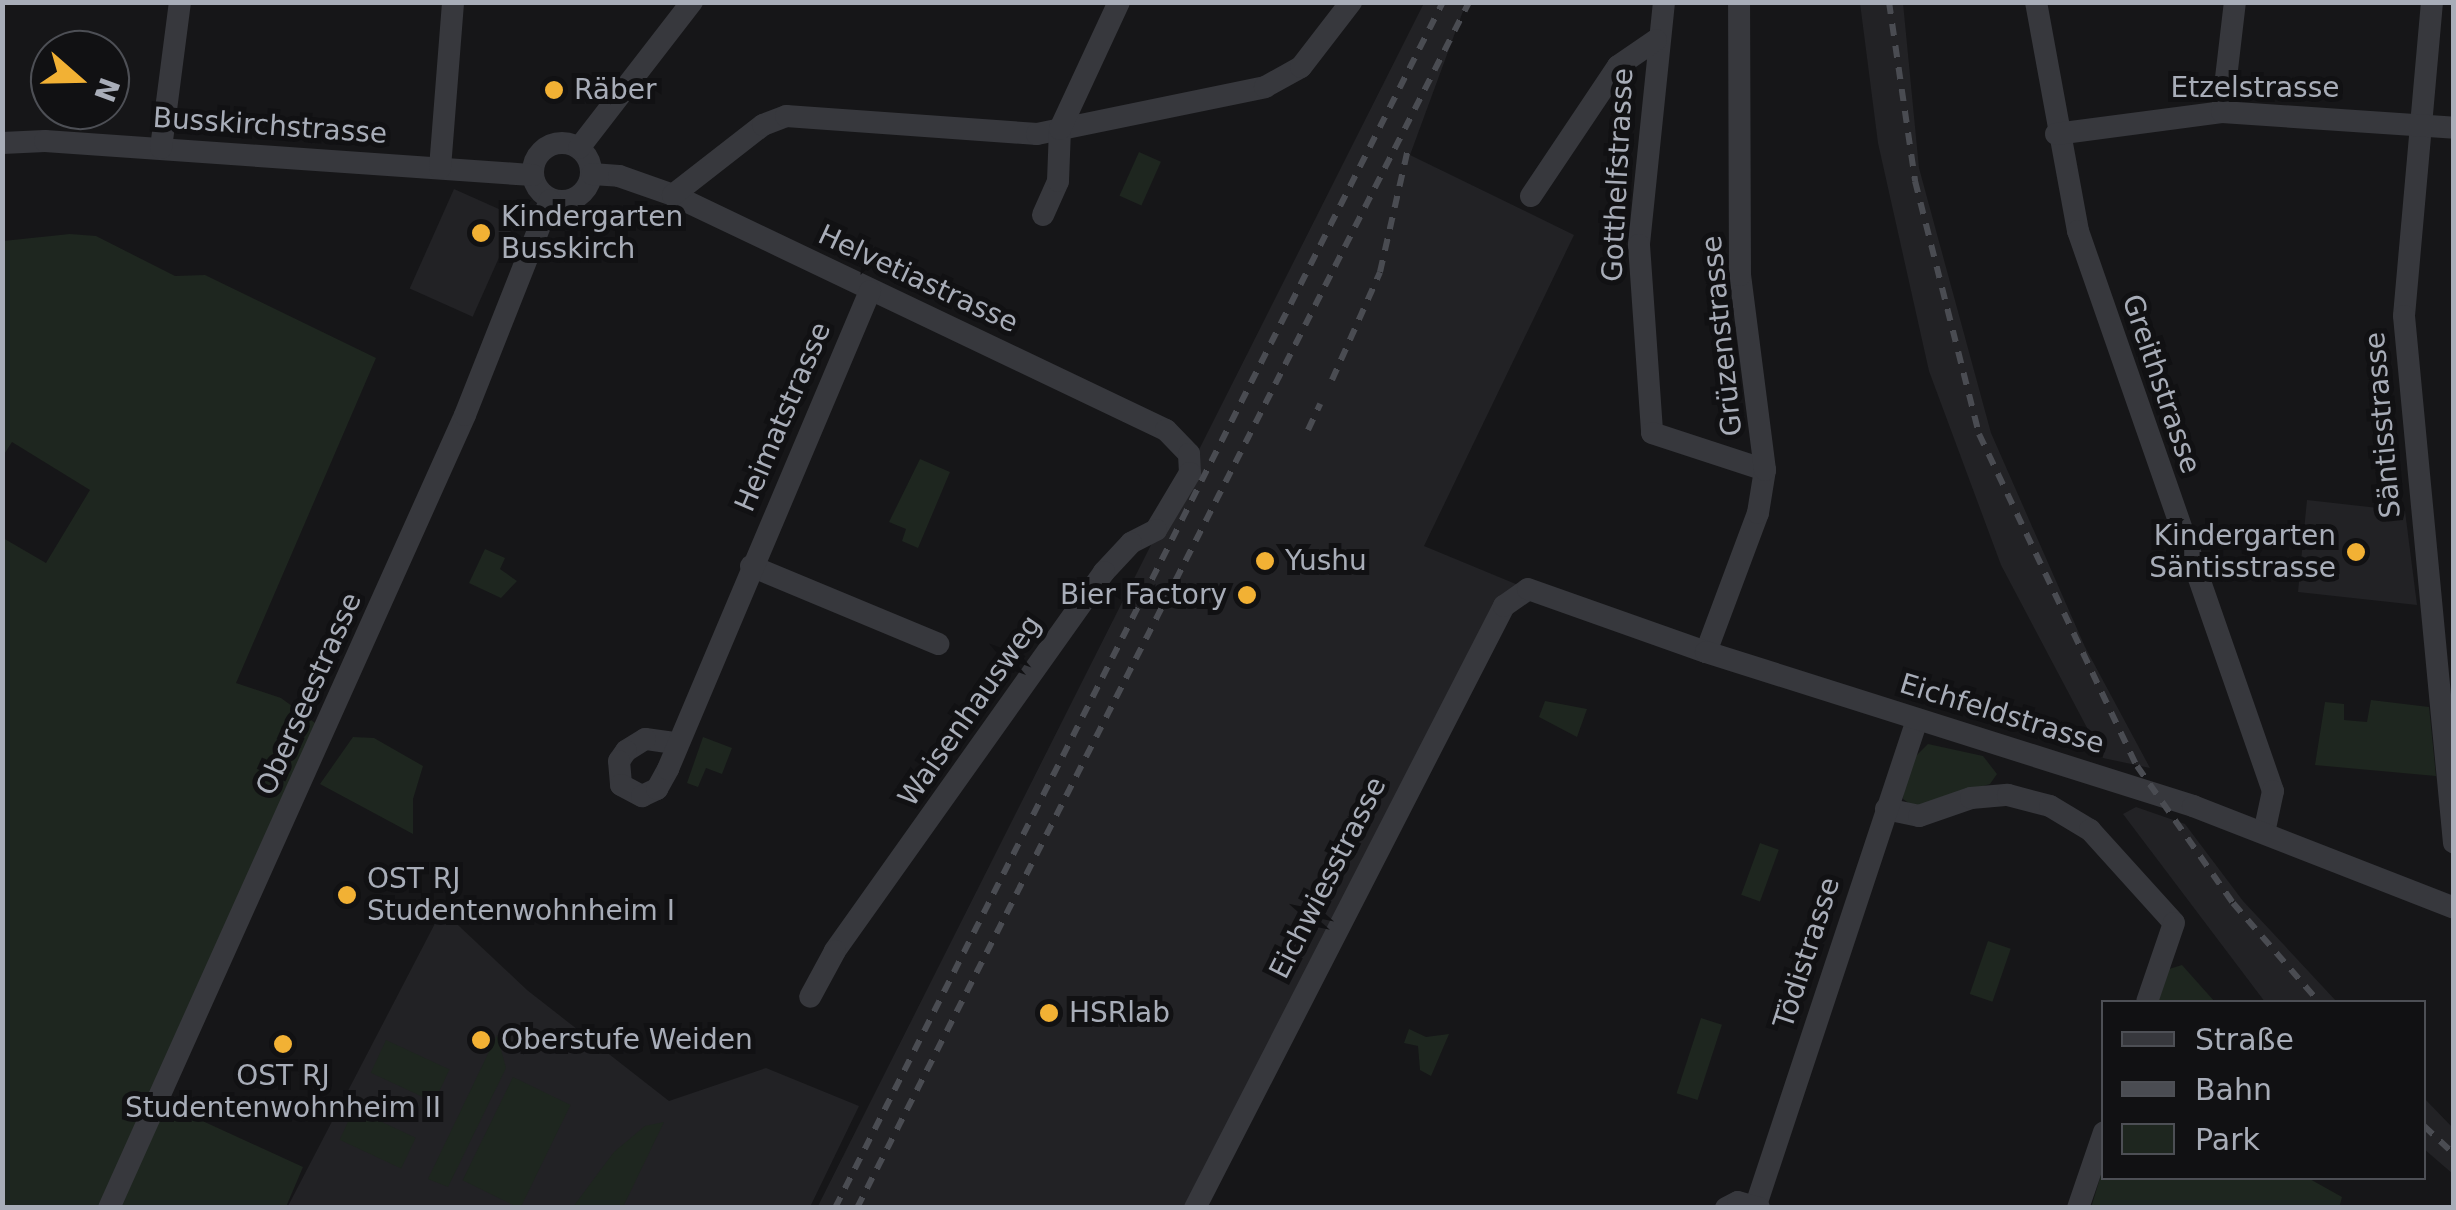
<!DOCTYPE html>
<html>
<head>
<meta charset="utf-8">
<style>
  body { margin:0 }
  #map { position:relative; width:2456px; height:1210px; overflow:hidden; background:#161618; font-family:"DejaVu Sans",sans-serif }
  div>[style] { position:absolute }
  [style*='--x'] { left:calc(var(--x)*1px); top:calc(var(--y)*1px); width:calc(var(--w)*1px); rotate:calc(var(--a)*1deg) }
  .built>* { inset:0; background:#222225; transform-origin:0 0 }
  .green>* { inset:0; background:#1e261f; transform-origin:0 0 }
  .minor>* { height:22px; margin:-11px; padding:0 11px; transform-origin:11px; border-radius:11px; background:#37383d }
  .minor>.ring { margin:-11px; padding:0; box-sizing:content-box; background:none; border:22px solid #37383d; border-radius:50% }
  .rail>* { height:6px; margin-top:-3px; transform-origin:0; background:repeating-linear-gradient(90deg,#4a4c52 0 12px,transparent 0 22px) }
  .dots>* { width:28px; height:28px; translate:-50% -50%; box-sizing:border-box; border:5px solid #111113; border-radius:50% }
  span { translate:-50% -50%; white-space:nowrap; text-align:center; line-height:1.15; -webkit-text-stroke:10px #111113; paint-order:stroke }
  .street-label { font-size:28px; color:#a8adb8 }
  .poi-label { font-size:28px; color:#a8adb8 }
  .left { translate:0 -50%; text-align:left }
  .right { translate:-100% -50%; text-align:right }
  .frame { position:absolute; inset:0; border:5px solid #a8adb8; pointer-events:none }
  .legend { position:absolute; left:2101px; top:1000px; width:325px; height:180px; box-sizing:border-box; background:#111113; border:2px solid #4d4f55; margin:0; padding:12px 18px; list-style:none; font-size:30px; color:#a8adb8 }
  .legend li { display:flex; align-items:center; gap:20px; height:50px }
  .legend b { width:50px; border:2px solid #4d4f55 }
  .north { position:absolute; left:30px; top:30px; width:100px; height:100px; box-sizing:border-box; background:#111113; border:2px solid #4d4f55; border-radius:50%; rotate:110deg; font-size:28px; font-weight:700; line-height:40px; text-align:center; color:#a8adb8 }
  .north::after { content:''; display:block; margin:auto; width:35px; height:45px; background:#f2b134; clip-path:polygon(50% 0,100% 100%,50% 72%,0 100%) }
</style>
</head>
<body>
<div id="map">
  <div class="built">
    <i style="clip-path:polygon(1424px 3px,1466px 3px,1410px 155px,1574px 235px,1424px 546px,1528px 589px,1513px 595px,1195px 1207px,817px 1208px)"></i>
    <i style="clip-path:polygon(1860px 3px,1903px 3px,1919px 168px,1991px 433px,2085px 647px,2150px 768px,2103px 758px,2001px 565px,1929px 371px,1878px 143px)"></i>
    <i style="left:454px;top:189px;width:69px;height:109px;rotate:24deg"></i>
    <i style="clip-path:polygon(2307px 500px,2405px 511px,2417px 605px,2298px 592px)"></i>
    <i style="clip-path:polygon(2136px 807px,2185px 824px,2243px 901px,2337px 1002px,2265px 1002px,2123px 814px)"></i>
    <i style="clip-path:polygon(442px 910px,527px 990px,669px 1101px,766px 1068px,859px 1106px,810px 1207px,287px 1208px)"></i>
    <i style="clip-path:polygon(2424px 1098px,2453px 1128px,2453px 1174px,2424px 1149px)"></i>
  </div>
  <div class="green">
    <i style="left:1139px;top:152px;width:24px;height:48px;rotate:24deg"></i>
    <i style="clip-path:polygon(70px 234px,96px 236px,175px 276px,205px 275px,376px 358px,236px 683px,281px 698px,326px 731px,161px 1102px,303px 1167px,286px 1207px,3px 1207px,3px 538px,46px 563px,90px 490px,12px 442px,3px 456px,3px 241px)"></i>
    <i style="clip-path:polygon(920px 459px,950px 472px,918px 548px,902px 541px,906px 529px,889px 522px)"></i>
    <i style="clip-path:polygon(485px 549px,505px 558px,500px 569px,517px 581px,501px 598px,469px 583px)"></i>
    <i style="clip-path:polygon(2371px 700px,2429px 707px,2436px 776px,2315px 765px,2325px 702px,2344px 704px,2344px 720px,2367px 722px)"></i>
    <i style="clip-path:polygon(1545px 701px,1587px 709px,1577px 737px,1539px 717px)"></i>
    <i style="clip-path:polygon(353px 737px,374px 738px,423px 766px,413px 799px,413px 834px,320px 784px)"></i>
    <i style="clip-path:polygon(703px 737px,732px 748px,722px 774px,706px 768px,698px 787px,687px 783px)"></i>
    <i style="clip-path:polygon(1928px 744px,1983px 756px,1997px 774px,1990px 784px,1914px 807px,1903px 799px,1904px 783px,1912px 760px)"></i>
    <i style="left:1760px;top:843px;width:20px;height:55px;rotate:20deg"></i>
    <i style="left:1988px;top:941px;width:24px;height:56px;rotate:19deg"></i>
    <i style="clip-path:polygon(2182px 965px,2215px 1002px,2158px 1002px,2169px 969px)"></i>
    <i style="left:1701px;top:1018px;width:22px;height:79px;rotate:18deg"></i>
    <i style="clip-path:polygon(1409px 1029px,1426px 1037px,1449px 1034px,1431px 1076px,1420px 1070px,1418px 1046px,1404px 1043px)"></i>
    <i style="clip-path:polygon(497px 1035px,506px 1068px,448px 1187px,428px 1179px)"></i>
    <i style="left:386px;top:1040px;width:70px;height:36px;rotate:25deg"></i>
    <i style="left:513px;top:1077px;width:64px;height:115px;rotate:26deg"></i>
    <i style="left:354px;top:1109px;width:68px;height:34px;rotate:25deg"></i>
    <i style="clip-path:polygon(664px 1122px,623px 1207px,573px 1207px,614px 1152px,645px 1126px)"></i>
    <i style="clip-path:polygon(2103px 1168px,2104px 1178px,2308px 1178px,2342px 1197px,2339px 1208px,2091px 1208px)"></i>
  </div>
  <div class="minor">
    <i style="--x:1664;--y:2;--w:244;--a:95.9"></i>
    <i style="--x:1639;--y:245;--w:188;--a:86"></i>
    <i style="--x:1652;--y:433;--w:119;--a:18.1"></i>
    <i style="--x:2036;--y:2;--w:233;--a:79.6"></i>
    <i style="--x:2078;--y:231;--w:593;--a:70.8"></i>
    <i style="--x:2273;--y:791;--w:43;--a:102.1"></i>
    <i style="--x:2432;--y:2;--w:315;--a:95.1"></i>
    <i style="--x:2404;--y:316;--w:529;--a:84.58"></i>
    <i style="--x:2222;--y:112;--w:111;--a:-83.3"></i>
    <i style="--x:2056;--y:134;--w:167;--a:-7.5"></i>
    <i style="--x:2222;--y:112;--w:233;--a:3.9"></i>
    <i class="ring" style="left:533px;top:143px;width:36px;height:36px"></i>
    <i style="--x:2;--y:143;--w:43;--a:-2.7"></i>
    <i style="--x:45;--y:141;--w:489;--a:4"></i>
    <i style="--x:161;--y:148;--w:147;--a:-82.6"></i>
    <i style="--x:579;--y:148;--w:185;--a:-52.3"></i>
    <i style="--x:440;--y:168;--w:167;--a:-85.5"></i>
    <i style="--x:592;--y:174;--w:27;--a:4"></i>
    <i style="--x:619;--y:176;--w:57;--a:19.4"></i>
    <i style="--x:673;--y:195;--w:546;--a:25.49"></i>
    <i style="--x:1166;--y:430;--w:33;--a:46"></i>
    <i style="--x:1189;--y:454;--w:19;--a:87"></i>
    <i style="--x:1190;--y:473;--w:66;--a:120.8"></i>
    <i style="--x:1156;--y:530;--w:28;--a:153"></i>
    <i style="--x:1131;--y:543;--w:40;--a:133"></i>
    <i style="--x:1104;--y:572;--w:465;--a:125.4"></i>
    <i style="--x:835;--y:951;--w:52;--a:118.5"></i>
    <i style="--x:673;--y:195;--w:114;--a:-37.9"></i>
    <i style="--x:763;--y:125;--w:25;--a:-21"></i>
    <i style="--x:786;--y:116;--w:252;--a:4.1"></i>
    <i style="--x:1037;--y:134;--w:233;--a:-11.6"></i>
    <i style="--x:1265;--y:87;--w:41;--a:-29.1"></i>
    <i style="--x:1301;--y:67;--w:82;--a:-52.4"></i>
    <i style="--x:1531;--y:196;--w:156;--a:-56.2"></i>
    <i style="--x:1618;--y:66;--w:46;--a:-34.4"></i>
    <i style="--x:1043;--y:215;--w:37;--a:-66"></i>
    <i style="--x:1058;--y:181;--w:52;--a:-87.8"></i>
    <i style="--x:1060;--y:129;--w:140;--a:-65.1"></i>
    <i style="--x:751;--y:566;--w:203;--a:22.6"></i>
    <i style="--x:1706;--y:652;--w:148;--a:-69.5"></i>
    <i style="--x:1758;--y:513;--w:44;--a:-80.8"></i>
    <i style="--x:1765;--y:470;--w:197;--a:-97.3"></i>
    <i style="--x:1740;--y:275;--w:273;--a:-90.2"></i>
    <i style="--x:674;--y:743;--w:29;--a:-172"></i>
    <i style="--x:645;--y:739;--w:22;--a:148"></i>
    <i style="--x:626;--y:751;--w:12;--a:125"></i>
    <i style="--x:619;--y:761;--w:24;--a:85"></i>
    <i style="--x:621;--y:785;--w:24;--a:28"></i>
    <i style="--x:642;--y:796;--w:17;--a:-25"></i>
    <i style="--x:657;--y:789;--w:23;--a:-61"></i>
    <i style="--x:668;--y:769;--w:519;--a:-67.09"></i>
    <i style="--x:1886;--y:809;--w:34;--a:12"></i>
    <i style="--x:1919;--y:816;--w:55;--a:-19.1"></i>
    <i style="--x:1971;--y:798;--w:37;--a:-5"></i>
    <i style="--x:2008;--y:795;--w:43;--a:14.7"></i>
    <i style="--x:2050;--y:806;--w:47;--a:31"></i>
    <i style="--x:2090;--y:830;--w:125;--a:47.9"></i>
    <i style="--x:2174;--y:923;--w:83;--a:108.9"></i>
    <i style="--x:1756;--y:1205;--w:511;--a:-71.64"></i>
    <i style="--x:109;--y:1208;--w:869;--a:-65.82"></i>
    <i style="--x:465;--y:415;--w:231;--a:-68.4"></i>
    <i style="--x:1195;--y:1208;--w:677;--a:-62.83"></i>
    <i style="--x:1504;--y:606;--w:29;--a:-35"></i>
    <i style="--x:1528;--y:589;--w:189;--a:19.5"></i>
    <i style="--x:1706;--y:652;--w:511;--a:17.55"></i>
    <i style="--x:2193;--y:806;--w:280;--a:21.3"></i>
    <i style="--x:1726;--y:1208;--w:13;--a:-27"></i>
    <i style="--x:1738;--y:1202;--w:22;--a:16"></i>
    <i style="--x:2078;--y:1208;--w:80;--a:-71.1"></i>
  </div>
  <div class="rail">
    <i style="--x:1889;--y:2;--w:181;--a:81.7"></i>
    <i style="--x:1915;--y:181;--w:261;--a:75.8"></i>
    <i style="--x:1979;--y:434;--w:368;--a:64.6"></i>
    <i style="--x:2137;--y:766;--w:167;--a:55"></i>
    <i style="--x:2233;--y:903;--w:131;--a:49"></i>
    <i style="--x:1332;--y:380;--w:118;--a:-66"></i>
    <i style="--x:1380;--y:272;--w:131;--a:-77.2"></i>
    <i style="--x:1308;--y:430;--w:29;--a:-65"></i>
    <i style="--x:2424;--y:1126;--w:41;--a:43"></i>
    <i style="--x:835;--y:1208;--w:1351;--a:-63.25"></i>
    <i style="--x:857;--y:1208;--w:1352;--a:-63.09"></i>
  </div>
  <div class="dots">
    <i style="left:554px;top:90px;background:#f2b134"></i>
    <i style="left:481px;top:233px;background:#f2b134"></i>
    <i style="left:2356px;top:552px;background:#f2b134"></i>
    <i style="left:1265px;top:561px;background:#f2b134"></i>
    <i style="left:1247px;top:595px;background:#f2b134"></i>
    <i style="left:347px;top:895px;background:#f2b134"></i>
    <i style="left:1049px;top:1013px;background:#f2b134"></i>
    <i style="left:481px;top:1040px;background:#f2b134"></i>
    <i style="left:283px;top:1044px;background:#f2b134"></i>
  </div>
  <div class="street-label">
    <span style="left:2255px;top:88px">Etzelstrasse</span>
    <span style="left:270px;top:126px;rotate:4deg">Busskirchstrasse</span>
    <span style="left:1618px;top:175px;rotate:-87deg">Gotthelfstrasse</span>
    <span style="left:918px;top:279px;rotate:25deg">Helvetiastrasse</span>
    <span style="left:1722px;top:336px;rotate:-96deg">Grüzenstrasse</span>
    <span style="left:2161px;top:384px;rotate:71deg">Greithstrasse</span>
    <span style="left:783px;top:417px;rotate:-67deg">Heimatstrasse</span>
    <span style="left:2383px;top:425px;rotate:-95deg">Säntisstrasse</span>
    <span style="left:309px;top:694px;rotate:-66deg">Oberseestrasse</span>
    <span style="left:970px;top:711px;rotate:-55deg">Waisenhausweg</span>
    <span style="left:2002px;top:714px;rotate:17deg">Eichfeldstrasse</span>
    <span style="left:1328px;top:878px;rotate:-63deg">Eichwiesstrasse</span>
    <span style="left:1807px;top:953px;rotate:-72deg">Tödistrasse</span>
  </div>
  <div class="poi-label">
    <span class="left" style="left:574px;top:90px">Räber</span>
    <span class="left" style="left:501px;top:233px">Kindergarten<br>Busskirch</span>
    <span class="right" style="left:2336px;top:552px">Kindergarten<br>Säntisstrasse</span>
    <span class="left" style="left:1285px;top:561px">Yushu</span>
    <span class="right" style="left:1227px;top:595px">Bier Factory</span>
    <span class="left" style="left:367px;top:895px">OST RJ<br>Studentenwohnheim I</span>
    <span class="left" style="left:1069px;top:1013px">HSRlab</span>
    <span class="left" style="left:501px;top:1040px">Oberstufe Weiden</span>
    <span style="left:283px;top:1092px">OST RJ<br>Studentenwohnheim II</span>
  </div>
  <div class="frame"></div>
  <ul class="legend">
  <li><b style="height:12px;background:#37383d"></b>Straße</li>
  <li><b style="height:12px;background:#4a4c52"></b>Bahn</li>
  <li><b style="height:28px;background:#1e261f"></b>Park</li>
  </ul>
  <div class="north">N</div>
</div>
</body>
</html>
